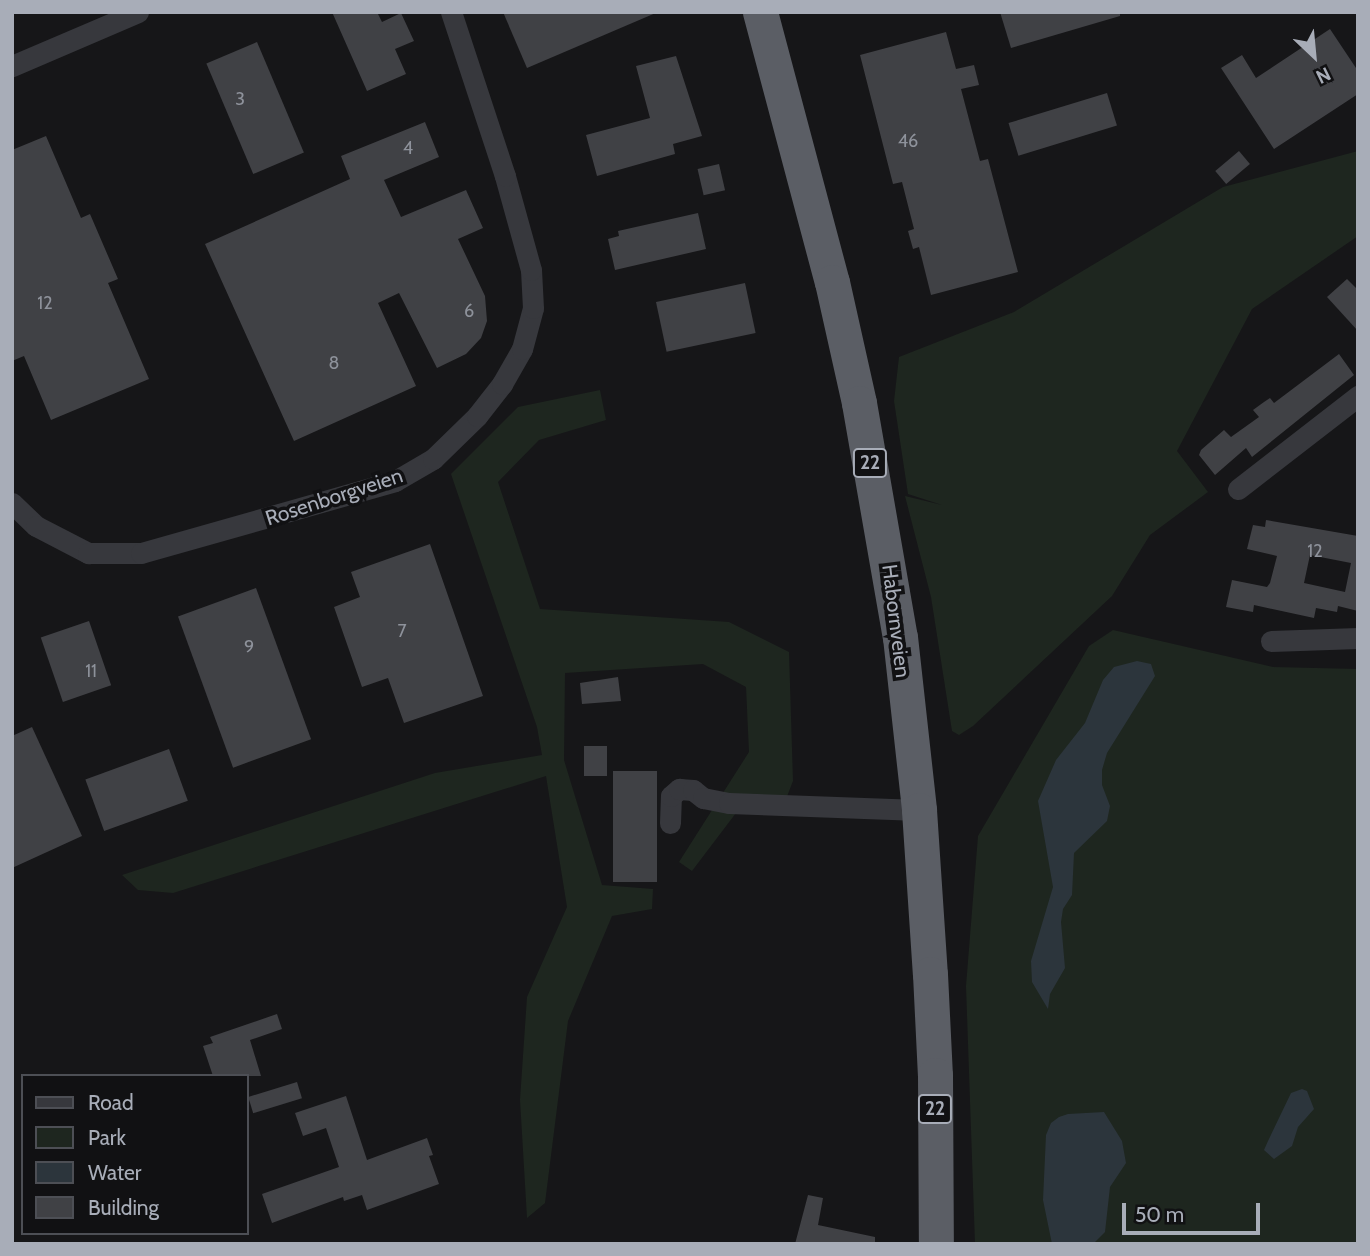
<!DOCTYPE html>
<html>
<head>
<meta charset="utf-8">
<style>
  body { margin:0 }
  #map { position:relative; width:1370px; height:1256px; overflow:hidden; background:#161618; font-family:Cabin,sans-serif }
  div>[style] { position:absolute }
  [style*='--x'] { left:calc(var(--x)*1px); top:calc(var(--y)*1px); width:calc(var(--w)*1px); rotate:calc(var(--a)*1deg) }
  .green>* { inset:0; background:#1e261f }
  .water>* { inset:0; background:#2c353c }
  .building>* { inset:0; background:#404145; transform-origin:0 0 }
  .minor>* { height:21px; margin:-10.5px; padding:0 10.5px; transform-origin:10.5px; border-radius:10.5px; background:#37383d }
  .trunk>* { height:35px; margin:-17.5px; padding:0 17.5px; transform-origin:17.5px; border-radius:17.5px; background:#5b5e65 }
  span { translate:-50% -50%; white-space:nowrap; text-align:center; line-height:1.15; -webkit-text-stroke:7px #111113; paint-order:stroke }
  .number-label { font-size:18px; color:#8e929b }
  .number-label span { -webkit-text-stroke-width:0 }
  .shield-label span { padding:2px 5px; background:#111113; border:2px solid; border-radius:5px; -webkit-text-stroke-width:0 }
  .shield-label { font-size:19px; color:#a8adb8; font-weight:700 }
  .street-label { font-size:21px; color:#a8adb8 }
  .frame { position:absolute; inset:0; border:14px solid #a8adb8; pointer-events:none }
  .legend { position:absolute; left:21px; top:1074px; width:228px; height:161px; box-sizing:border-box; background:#111113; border:2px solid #4d4f55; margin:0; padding:9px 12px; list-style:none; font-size:21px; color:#a8adb8 }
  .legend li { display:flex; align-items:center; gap:14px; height:35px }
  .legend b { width:35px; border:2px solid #4d4f55 }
  .north { position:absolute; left:1279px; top:21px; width:70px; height:70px; -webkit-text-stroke:5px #111113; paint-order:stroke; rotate:154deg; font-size:19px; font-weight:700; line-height:28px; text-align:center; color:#a8adb8 }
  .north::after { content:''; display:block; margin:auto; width:24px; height:32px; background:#a8adb8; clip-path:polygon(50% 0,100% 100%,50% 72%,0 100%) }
  .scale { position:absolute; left:1122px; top:1203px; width:138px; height:32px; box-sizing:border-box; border:4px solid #a8adb8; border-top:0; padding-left:9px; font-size:21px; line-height:24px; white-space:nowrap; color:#a8adb8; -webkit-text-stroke:5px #111113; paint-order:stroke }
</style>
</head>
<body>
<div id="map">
  <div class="green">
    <i style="clip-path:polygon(1358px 151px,1358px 236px,1252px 309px,1177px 451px,1208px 492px,1150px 535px,1112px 596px,973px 726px,959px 735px,952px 731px,931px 597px,905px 496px,942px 505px,908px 494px,894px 401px,899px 357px,1014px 312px,1223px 187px)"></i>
    <i style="clip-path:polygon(600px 390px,606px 420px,539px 440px,498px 482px,540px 609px,729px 622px,789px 652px,793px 781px,781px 812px,736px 813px,692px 871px,679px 862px,749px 752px,746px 687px,703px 664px,565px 673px,564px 760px,602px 885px,653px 889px,652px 909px,612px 916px,568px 1021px,545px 1203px,527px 1218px,520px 1100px,527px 997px,567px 907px,546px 776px,173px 893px,138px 890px,122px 875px,435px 773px,542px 755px,537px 727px,451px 474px,518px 407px)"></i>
    <i style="clip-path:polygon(1113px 630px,1273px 667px,1358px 669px,1358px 1244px,975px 1244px,966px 986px,978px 836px,1089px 646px)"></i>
  </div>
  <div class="water">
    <i style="clip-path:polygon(1137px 661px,1151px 664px,1155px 676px,1107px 753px,1102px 770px,1102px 785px,1110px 806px,1107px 821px,1074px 853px,1072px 895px,1063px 909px,1061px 922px,1065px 968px,1050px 994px,1048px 1009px,1032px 982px,1031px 961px,1053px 887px,1038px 801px,1056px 760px,1085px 723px,1103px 680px,1114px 667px)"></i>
    <i style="clip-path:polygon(1302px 1089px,1307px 1091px,1314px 1109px,1298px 1127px,1292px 1146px,1274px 1159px,1264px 1150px,1268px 1141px,1291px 1093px)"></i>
    <i style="clip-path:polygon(1104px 1112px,1122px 1141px,1126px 1163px,1110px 1187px,1105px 1232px,1093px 1244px,1052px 1244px,1043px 1200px,1046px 1135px,1051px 1123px,1059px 1117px,1068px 1114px)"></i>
  </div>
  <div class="building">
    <i style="clip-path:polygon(332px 12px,377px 12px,382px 22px,401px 13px,414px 41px,395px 49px,406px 74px,367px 91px)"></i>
    <i style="clip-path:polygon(503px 12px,658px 12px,527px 68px)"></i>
    <i style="clip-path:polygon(1000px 12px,1120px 12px,1120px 16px,1011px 48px)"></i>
    <i style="clip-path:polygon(1330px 29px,1358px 71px,1358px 94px,1274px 149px,1221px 68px,1242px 55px,1256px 78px)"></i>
    <i style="clip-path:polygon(946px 32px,956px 69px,974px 65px,979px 85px,961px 89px,980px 161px,988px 159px,1018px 272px,931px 295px,919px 247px,913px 249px,908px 231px,914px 229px,902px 182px,893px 184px,860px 55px)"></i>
    <i style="left:257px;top:42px;width:120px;height:55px;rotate:67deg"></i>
    <i style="clip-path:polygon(676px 56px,702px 136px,673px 144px,675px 154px,597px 176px,586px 135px,650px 118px,636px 66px)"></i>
    <i style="left:1107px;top:93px;width:34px;height:103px;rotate:73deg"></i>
    <i style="clip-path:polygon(425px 122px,439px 157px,384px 180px,401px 217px,466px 190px,483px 228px,458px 239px,485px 296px,487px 321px,481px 338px,466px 354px,437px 368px,399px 293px,378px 303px,416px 386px,294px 441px,205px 244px,350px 179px,341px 156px)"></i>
    <i style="clip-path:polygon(46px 136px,81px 218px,90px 214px,118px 279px,108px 283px,149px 379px,51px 420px,24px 356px,12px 361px,12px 150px)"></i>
    <i style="left:1239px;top:151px;width:17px;height:31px;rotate:50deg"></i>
    <i style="left:719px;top:164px;width:27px;height:22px;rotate:77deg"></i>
    <i style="clip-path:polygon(698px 213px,706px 249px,615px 270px,608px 239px,619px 236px,618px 231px)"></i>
    <i style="clip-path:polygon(1347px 279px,1358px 290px,1358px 331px,1327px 297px)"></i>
    <i style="left:745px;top:283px;width:51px;height:91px;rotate:78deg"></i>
    <i style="clip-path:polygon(1339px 354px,1354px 375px,1252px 457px,1246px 448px,1215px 475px,1199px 455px,1201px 450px,1224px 430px,1231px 437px,1259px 417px,1253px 410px,1264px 402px,1270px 398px,1274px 403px)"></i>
    <i style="clip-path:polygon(evenodd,1266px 520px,1358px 536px,1358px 611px,1338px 606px,1337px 612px,1316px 608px,1314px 618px,1254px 605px,1253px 612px,1226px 607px,1232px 580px,1267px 587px,1270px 583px,1277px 556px,1247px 549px,1253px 525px,1265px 527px,1266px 520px,1310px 555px,1351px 563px,1345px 592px,1304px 583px,1310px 555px)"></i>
    <i style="clip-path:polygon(430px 544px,483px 696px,404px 723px,388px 678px,362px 687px,334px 607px,360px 597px,351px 572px)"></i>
    <i style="left:256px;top:588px;width:161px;height:83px;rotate:70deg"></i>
    <i style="left:89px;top:621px;width:68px;height:51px;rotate:71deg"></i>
    <i style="clip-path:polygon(618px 677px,621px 701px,582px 704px,580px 683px)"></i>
    <i style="clip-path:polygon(32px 727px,82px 836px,12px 868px,12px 736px)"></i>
    <i style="left:584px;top:746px;width:23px;height:30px"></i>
    <i style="left:169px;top:749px;width:55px;height:89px;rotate:70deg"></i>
    <i style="left:613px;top:771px;width:44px;height:111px"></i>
    <i style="clip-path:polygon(277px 1014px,282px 1029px,250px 1040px,261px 1076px,213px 1076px,203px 1046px,213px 1043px,210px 1037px)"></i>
    <i style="left:297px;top:1082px;width:17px;height:51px;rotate:73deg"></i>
    <i style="clip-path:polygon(346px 1096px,367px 1160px,427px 1138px,433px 1155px,429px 1156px,439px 1184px,367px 1210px,362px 1195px,344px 1201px,343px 1197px,272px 1223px,262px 1194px,339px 1167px,326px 1128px,303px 1136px,295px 1113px)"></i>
    <i style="clip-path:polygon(808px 1195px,823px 1198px,818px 1225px,875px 1237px,875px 1244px,795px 1244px)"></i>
  </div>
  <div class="minor">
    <i style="--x:12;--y:66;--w:137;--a:-23.2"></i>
    <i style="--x:1238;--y:489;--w:152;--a:-37.8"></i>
    <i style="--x:12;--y:503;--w:33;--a:44"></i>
    <i style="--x:36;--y:526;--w:59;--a:27.4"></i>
    <i style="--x:88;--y:553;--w:53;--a:0"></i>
    <i style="--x:141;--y:553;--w:264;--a:-15.8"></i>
    <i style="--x:395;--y:481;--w:44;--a:-30.1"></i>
    <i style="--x:433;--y:459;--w:62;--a:-44.3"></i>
    <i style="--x:477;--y:416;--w:41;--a:-52"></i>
    <i style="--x:502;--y:384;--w:40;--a:-60.3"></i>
    <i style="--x:522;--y:349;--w:42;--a:-75"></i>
    <i style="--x:533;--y:308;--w:38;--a:-93"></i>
    <i style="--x:531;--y:270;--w:98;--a:-105.5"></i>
    <i style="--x:505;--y:176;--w:173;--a:-108.2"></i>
    <i style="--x:1271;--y:641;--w:87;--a:-2"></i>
    <i style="--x:670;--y:823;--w:27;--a:-88"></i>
    <i style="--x:671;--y:796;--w:11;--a:-41"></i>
    <i style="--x:679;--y:789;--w:14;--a:4"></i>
    <i style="--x:693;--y:790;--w:13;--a:39"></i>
    <i style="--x:703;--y:798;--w:26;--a:11"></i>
    <i style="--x:729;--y:803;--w:190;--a:2.1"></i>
  </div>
  <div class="trunk">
    <i style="--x:760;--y:12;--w:279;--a:75.1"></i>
    <i style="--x:832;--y:282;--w:124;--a:77.4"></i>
    <i style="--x:859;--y:403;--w:238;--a:80.1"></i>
    <i style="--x:900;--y:637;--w:174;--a:83.7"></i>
    <i style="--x:919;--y:810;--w:164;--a:86.2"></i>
    <i style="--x:930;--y:974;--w:101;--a:87.2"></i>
    <i style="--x:935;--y:1075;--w:169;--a:89.7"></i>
  </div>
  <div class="number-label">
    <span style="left:240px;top:99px">3</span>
    <span style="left:908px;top:141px">46</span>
    <span style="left:408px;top:148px">4</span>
    <span style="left:45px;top:303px">12</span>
    <span style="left:469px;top:311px">6</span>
    <span style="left:334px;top:363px">8</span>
    <span style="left:1315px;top:551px">12</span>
    <span style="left:402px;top:631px">7</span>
    <span style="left:249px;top:647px">9</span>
    <span style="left:91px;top:671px">11</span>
  </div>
  <div class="shield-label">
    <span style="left:870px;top:463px">22</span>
    <span style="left:935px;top:1109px">22</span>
  </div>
  <div class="street-label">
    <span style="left:334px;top:497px;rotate:-18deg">Rosenborgveien</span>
    <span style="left:896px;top:621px;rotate:83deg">Habornveien</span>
  </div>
  <div class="frame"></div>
  <ul class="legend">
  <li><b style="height:9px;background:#37383d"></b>Road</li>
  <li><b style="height:19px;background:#1e261f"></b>Park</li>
  <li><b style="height:19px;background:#2c353c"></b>Water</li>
  <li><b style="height:19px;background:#404145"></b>Building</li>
  </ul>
  <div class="north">N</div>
  <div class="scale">50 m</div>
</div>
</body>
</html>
